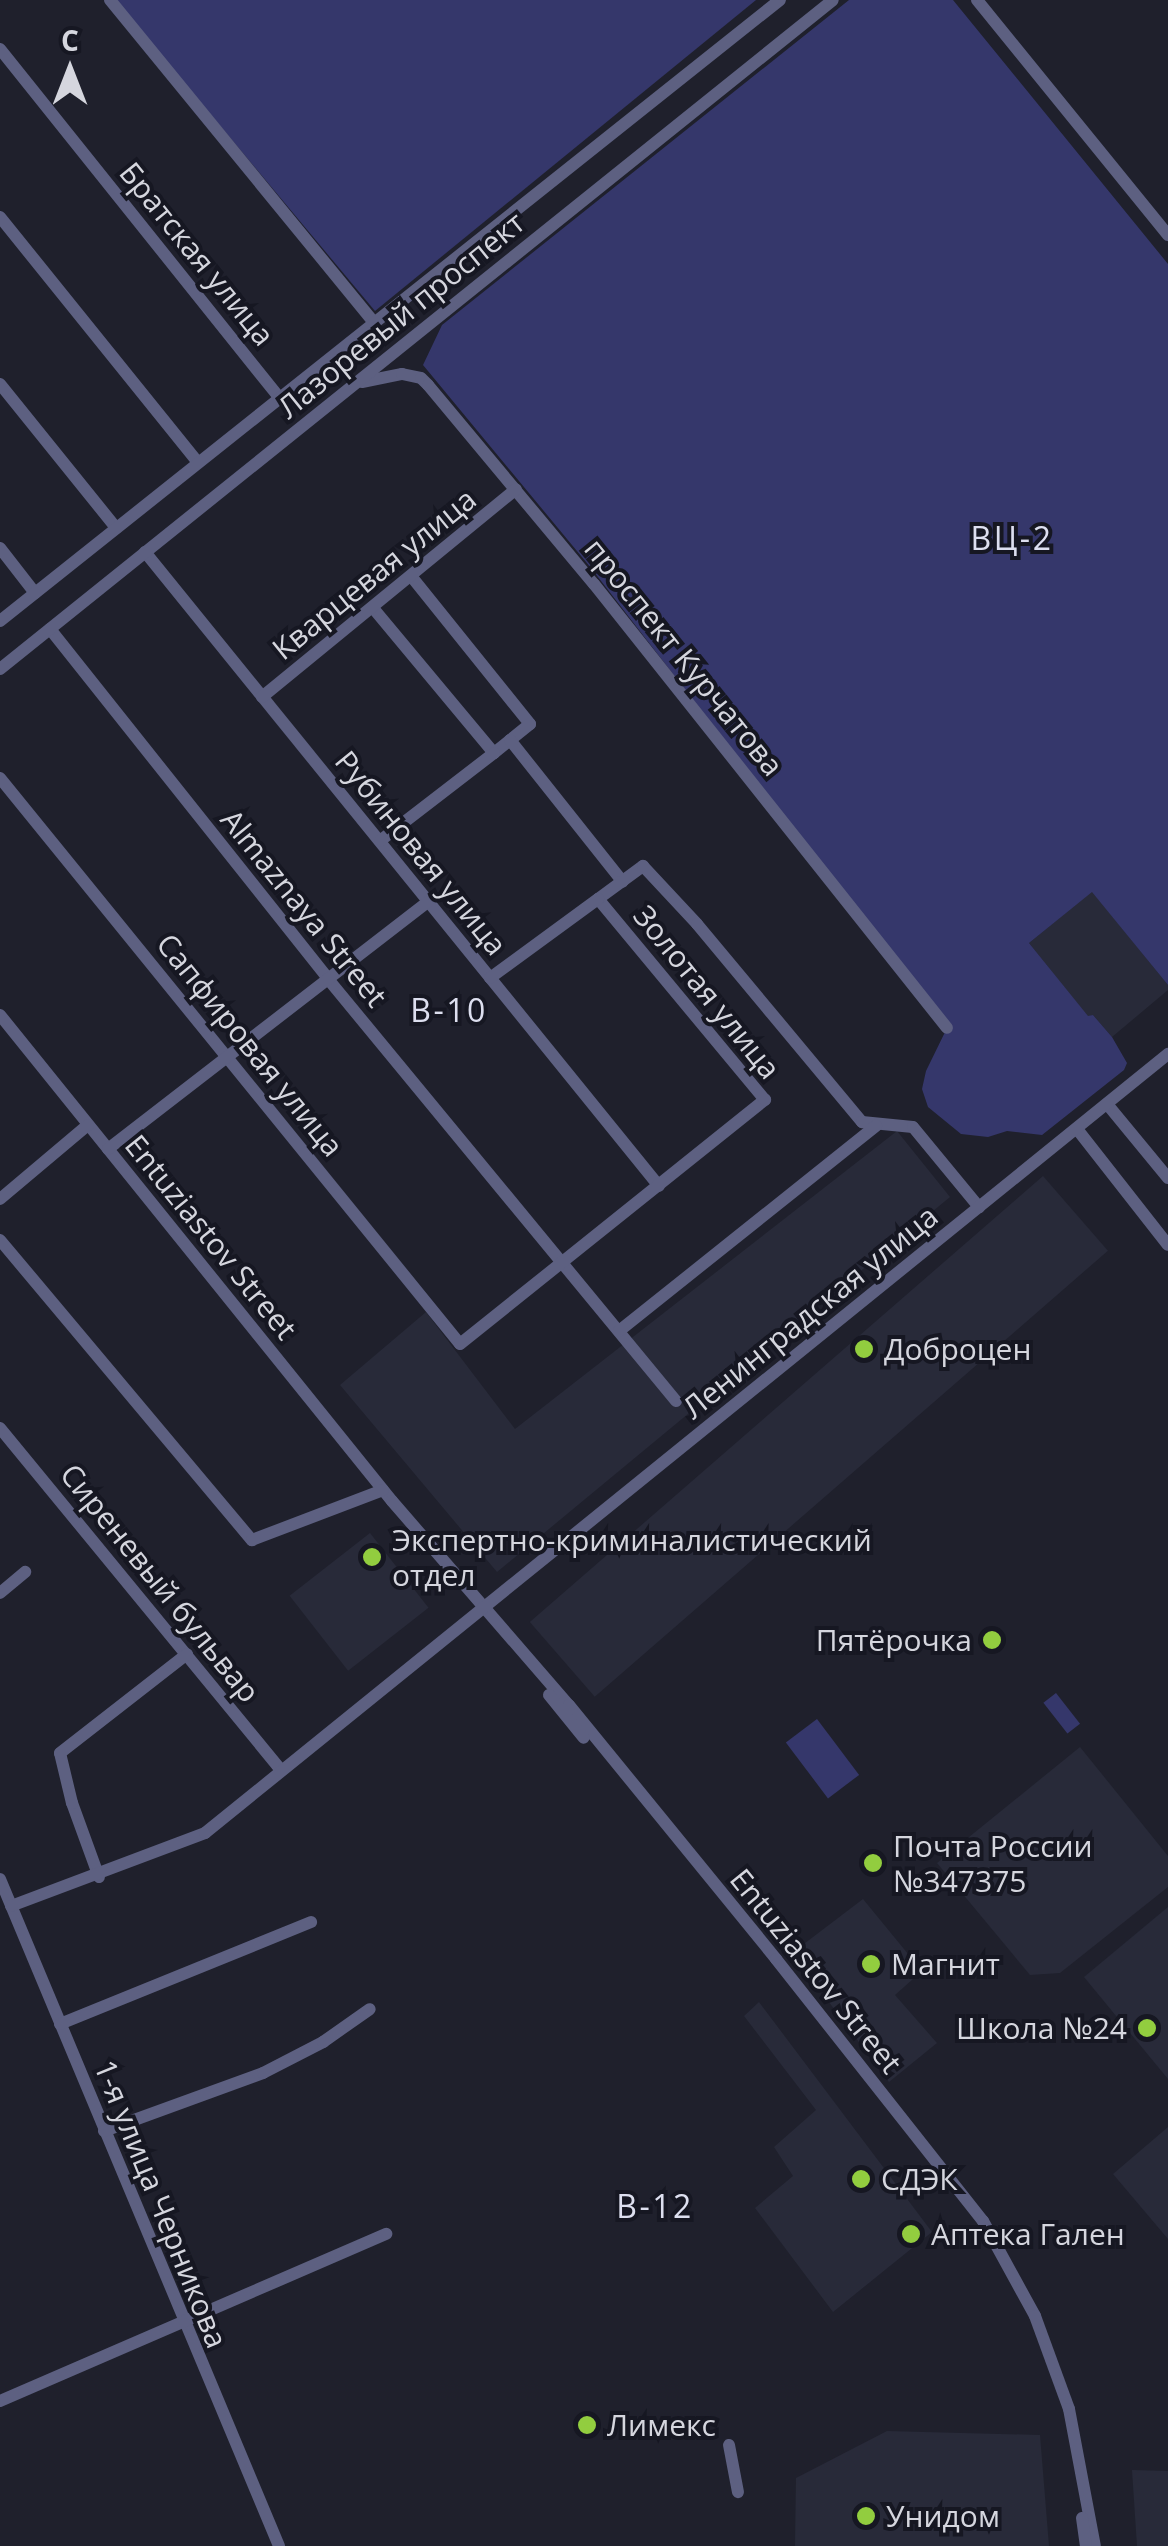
<!DOCTYPE html>
<html>
<head>
<meta charset="utf-8">
<style>
  body { margin:0 }
  #map { position:relative; width:1168px; height:2546px; overflow:hidden; background:#1f202c; font-family:"Open Sans",sans-serif }
  div>[style] { position:absolute }
  [style*='--x'] { left:calc(var(--x)*1px); top:calc(var(--y)*1px); width:calc(var(--w)*1px); rotate:calc(var(--a)*1deg) }
  .built>* { inset:0; background:#282a39; transform-origin:0 0 }
  .green>* { inset:0; background:#35376b; transform-origin:0 0 }
  .minor>* { height:12px; margin:-6px; padding:0 6px; transform-origin:6px; border-radius:6px; background:#5d6081 }
  .dots>* { width:28px; height:28px; translate:-50% -50%; box-sizing:border-box; border:5px solid #161722; border-radius:50% }
  span { translate:-50% -50%; white-space:nowrap; text-align:center; line-height:1.15; -webkit-text-stroke:8px #161722; paint-order:stroke }
  .street-label { font-size:30px; color:#d5d6de }
  .poi-label { font-size:30px; color:#d5d6de }
  .left { translate:0 -50%; text-align:left }
  .right { translate:-100% -50%; text-align:right }
  .neighbourhood-label { font-size:32px; color:#dddfef; letter-spacing:2.5px }
  .north { position:absolute; left:20px; top:20px; width:100px; height:100px; -webkit-text-stroke:8px #161722; paint-order:stroke; rotate:0deg; font-size:28px; font-weight:700; line-height:40px; text-align:center; color:#d5d6de }
  .north::after { content:''; display:block; margin:auto; width:35px; height:45px; background:#d5d6de; clip-path:polygon(50% 0,100% 100%,50% 72%,0 100%) }
</style>
</head>
<body>
<div id="map">
  <div class="built">
    <i style="clip-path:polygon(1092px 891px,1168px 985px,1168px 990px,1112px 1037px,1093px 1015px,1088px 1017px,1029px 943px)"></i>
    <i style="clip-path:polygon(897px 1131px,950px 1197px,497px 1572px,340px 1385px,426px 1312px,515px 1429px)"></i>
    <i style="left:1043px;top:1176px;width:99px;height:680px;rotate:49deg"></i>
    <i style="left:370px;top:1533px;width:95px;height:102px;rotate:52deg"></i>
    <i style="clip-path:polygon(1080px 1747px,1168px 1856px,1168px 1887px,1060px 1973px,1030px 1975px,937px 1863px)"></i>
    <i style="clip-path:polygon(863px 1899px,922px 1971px,895px 1995px,937px 2043px,889px 2082px,792px 1953px)"></i>
    <i style="clip-path:polygon(1168px 1907px,1168px 2079px,1084px 1977px)"></i>
    <i style="clip-path:polygon(759px 2002px,932px 2232px,833px 2312px,755px 2208px,793px 2176px,774px 2147px,816px 2110px,744px 2016px)"></i>
    <i style="clip-path:polygon(1168px 2127px,1168px 2239px,1113px 2174px)"></i>
    <i style="clip-path:polygon(887px 2431px,1040px 2435px,1049px 2546px,795px 2546px,796px 2478px)"></i>
    <i style="clip-path:polygon(1132px 2470px,1168px 2471px,1168px 2546px,1137px 2546px)"></i>
  </div>
  <div class="green">
    <i style="clip-path:polygon(115px 0,756px 0,375px 311px)"></i>
    <i style="clip-path:polygon(849px 0,953px 0,1168px 264px,1168px 985px,1092px 892px,1029px 943px,1088px 1016px,1093px 1015px,1112px 1037px,1127px 1063px,1124px 1070px,1042px 1135px,1007px 1131px,988px 1137px,961px 1134px,928px 1107px,922px 1089px,926px 1071px,947px 1028px,591px 568px,423px 365px,442px 325px)"></i>
    <i style="left:1056px;top:1693px;width:39px;height:16px;rotate:52deg"></i>
    <i style="left:817px;top:1719px;width:70px;height:39px;rotate:53deg"></i>
  </div>
  <div class="minor">
    <i style="--x:110;--y:0;--w:415;--a:50.7"></i>
    <i style="--x:977;--y:0;--w:303;--a:50.9"></i>
    <i style="--x:0;--y:49;--w:446;--a:51.3"></i>
    <i style="--x:0;--y:217;--w:315;--a:51.1"></i>
    <i style="--x:362;--y:382;--w:41;--a:-11.3"></i>
    <i style="--x:402;--y:374;--w:19;--a:12"></i>
    <i style="--x:421;--y:378;--w:10;--a:45"></i>
    <i style="--x:428;--y:385;--w:259;--a:50.2"></i>
    <i style="--x:594;--y:584;--w:567;--a:51.51"></i>
    <i style="--x:0;--y:384;--w:185;--a:51.1"></i>
    <i style="--x:0;--y:548;--w:57;--a:52.1"></i>
    <i style="--x:145;--y:552;--w:816;--a:50.97"></i>
    <i style="--x:411;--y:576;--w:190;--a:51.2"></i>
    <i style="--x:530;--y:724;--w:46;--a:141.1"></i>
    <i style="--x:373;--y:608;--w:189;--a:50.2"></i>
    <i style="--x:494;--y:753;--w:143;--a:142.4"></i>
    <i style="--x:0;--y:621;--w:997;--a:-38.53"></i>
    <i style="--x:50;--y:629;--w:447;--a:51.5"></i>
    <i style="--x:328;--y:979;--w:547;--a:50.49"></i>
    <i style="--x:0;--y:669;--w:1068;--a:-38.77"></i>
    <i style="--x:262;--y:697;--w:328;--a:-39.3"></i>
    <i style="--x:510;--y:740;--w:181;--a:51.5"></i>
    <i style="--x:0;--y:778;--w:729;--a:50.9"></i>
    <i style="--x:460;--y:1344;--w:391;--a:-38.7"></i>
    <i style="--x:765;--y:1100;--w:261;--a:-129.7"></i>
    <i style="--x:598;--y:899;--w:56;--a:-36.3"></i>
    <i style="--x:643;--y:866;--w:79;--a:47"></i>
    <i style="--x:697;--y:924;--w:258;--a:50.2"></i>
    <i style="--x:862;--y:1122;--w:51;--a:5.6"></i>
    <i style="--x:913;--y:1127;--w:104;--a:50.5"></i>
    <i style="--x:490;--y:978;--w:134;--a:-36.2"></i>
    <i style="--x:0;--y:1015;--w:624;--a:51.11"></i>
    <i style="--x:392;--y:1501;--w:270;--a:49.1"></i>
    <i style="--x:569;--y:1705;--w:328;--a:50.8"></i>
    <i style="--x:776;--y:1959;--w:334;--a:51.7"></i>
    <i style="--x:983;--y:2221;--w:108;--a:61.3"></i>
    <i style="--x:1035;--y:2316;--w:99;--a:69.9"></i>
    <i style="--x:1069;--y:2409;--w:139;--a:79.3"></i>
    <i style="--x:1107;--y:1104;--w:96;--a:50.5"></i>
    <i style="--x:1077;--y:1129;--w:147;--a:51.9"></i>
    <i style="--x:108;--y:1149;--w:404;--a:-37.7"></i>
    <i style="--x:0;--y:1199;--w:115;--a:-40.1"></i>
    <i style="--x:0;--y:1240;--w:392;--a:50"></i>
    <i style="--x:252;--y:1540;--w:140;--a:-20.9"></i>
    <i style="--x:619;--y:1331;--w:329;--a:-38.6"></i>
    <i style="--x:0;--y:1428;--w:443;--a:50.6"></i>
    <i style="--x:0;--y:1593;--w:33;--a:-40"></i>
    <i style="--x:549;--y:1695;--w:55;--a:50.9"></i>
    <i style="--x:99;--y:1877;--w:79;--a:-110"></i>
    <i style="--x:72;--y:1803;--w:51;--a:-103.5"></i>
    <i style="--x:60;--y:1753;--w:161;--a:-37.9"></i>
    <i style="--x:0;--y:1879;--w:723;--a:67.3"></i>
    <i style="--x:11;--y:1906;--w:207;--a:-20.6"></i>
    <i style="--x:205;--y:1833;--w:1239;--a:-38.97"></i>
    <i style="--x:60;--y:2024;--w:271;--a:-22.1"></i>
    <i style="--x:104;--y:2131;--w:169;--a:-20"></i>
    <i style="--x:263;--y:2073;--w:68;--a:-27.3"></i>
    <i style="--x:323;--y:2042;--w:57;--a:-35.1"></i>
    <i style="--x:0;--y:2401;--w:421;--a:-23.4"></i>
    <i style="--x:729;--y:2445;--w:48;--a:79.2"></i>
    <i style="--x:1082;--y:2518;--w:28;--a:82"></i>
  </div>
  <div class="dots">
    <i style="left:864px;top:1349px;background:#92cd3f"></i>
    <i style="left:372px;top:1557px;background:#92cd3f"></i>
    <i style="left:992px;top:1640px;background:#92cd3f"></i>
    <i style="left:873px;top:1863px;background:#92cd3f"></i>
    <i style="left:871px;top:1964px;background:#92cd3f"></i>
    <i style="left:1147px;top:2028px;background:#92cd3f"></i>
    <i style="left:861px;top:2179px;background:#92cd3f"></i>
    <i style="left:911px;top:2234px;background:#92cd3f"></i>
    <i style="left:587px;top:2425px;background:#92cd3f"></i>
    <i style="left:866px;top:2516px;background:#92cd3f"></i>
  </div>
  <div class="street-label">
    <span style="left:197px;top:254px;rotate:51deg">Братская улица</span>
    <span style="left:401px;top:315px;rotate:-39deg">Лазоревый проспект</span>
    <span style="left:374px;top:574px;rotate:-39deg">Кварцевая улица</span>
    <span style="left:684px;top:657px;rotate:51deg">проспект Курчатова</span>
    <span style="left:421px;top:853px;rotate:51deg">Рубиновая улица</span>
    <span style="left:304px;top:908px;rotate:51deg">Almaznaya Street</span>
    <span style="left:707px;top:992px;rotate:51deg">Золотая улица</span>
    <span style="left:250px;top:1045px;rotate:51deg">Сапфировая улица</span>
    <span style="left:211px;top:1237px;rotate:51deg">Entuziastov Street</span>
    <span style="left:810px;top:1312px;rotate:-39deg">Ленинградская улица</span>
    <span style="left:160px;top:1583px;rotate:51deg">Сиреневый бульвар</span>
    <span style="left:816px;top:1971px;rotate:51deg">Entuziastov Street</span>
    <span style="left:161px;top:2204px;rotate:68deg">1-я улица Черникова</span>
  </div>
  <div class="poi-label">
    <span class="left" style="left:884px;top:1349px">Доброцен</span>
    <span class="left" style="left:392px;top:1557px">Экспертно-криминалистический<br>отдел</span>
    <span class="right" style="left:972px;top:1640px">Пятёрочка</span>
    <span class="left" style="left:893px;top:1863px">Почта России<br>№347375</span>
    <span class="left" style="left:891px;top:1964px">Магнит</span>
    <span class="right" style="left:1127px;top:2028px">Школа №24</span>
    <span class="left" style="left:881px;top:2179px">СДЭК</span>
    <span class="left" style="left:931px;top:2234px">Аптека Гален</span>
    <span class="left" style="left:607px;top:2425px">Лимекс</span>
    <span class="left" style="left:886px;top:2516px">Унидом</span>
  </div>
  <div class="neighbourhood-label">
    <span style="left:1012px;top:538px">ВЦ-2</span>
    <span style="left:449px;top:1010px">В-10</span>
    <span style="left:655px;top:2206px">В-12</span>
  </div>
  <div class="north">С</div>
</div>
</body>
</html>
